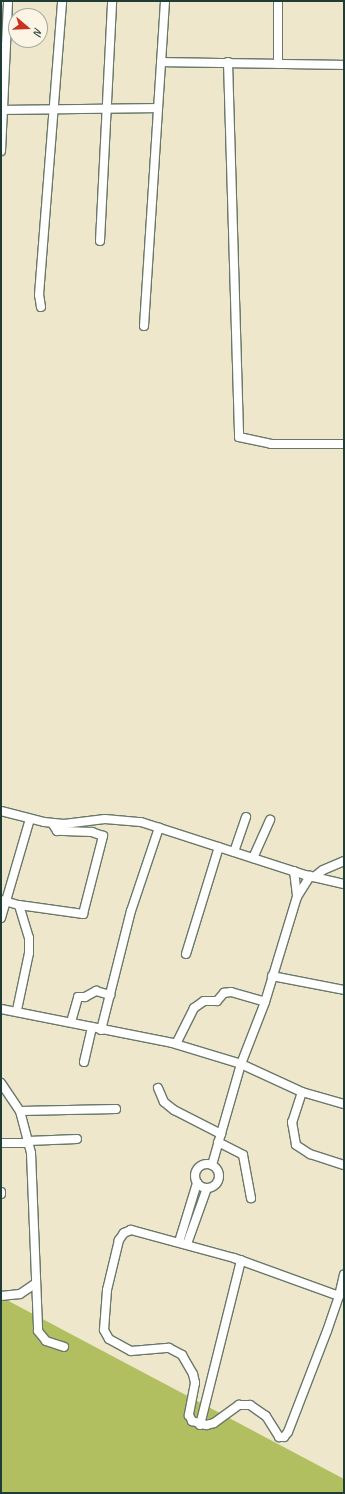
<!DOCTYPE html>
<html>
<head>
<meta charset="utf-8">
<style>
  body { margin:0 }
  #map { position:relative; width:345px; height:1494px; overflow:hidden; background:#efe7cb; font-family:Caveat,sans-serif }
  div>[style] { position:absolute }
  [style*='--x'] { left:calc(var(--x)*1px); top:calc(var(--y)*1px); width:calc(var(--w)*1px); rotate:calc(var(--a)*1deg) }
  .green>* { inset:0; background:#b1bf61 }
  .roads { filter:drop-shadow(1px 0 #687869) drop-shadow(-1px 0 #687869) drop-shadow(0 1px #687869) drop-shadow(0 -1px #687869) }
  .street>* { height:8px; margin:-4px; padding:0 4px; transform-origin:4px; border-radius:4px; background:#fff }
  .street>.ring { margin:-4px; padding:0; box-sizing:content-box; background:none; border:8px solid #fff; border-radius:50% }
  span { translate:-50% -50%; white-space:nowrap; text-align:center; line-height:1.15; -webkit-text-stroke:3px #fcf5e5; paint-order:stroke }
  .frame { position:absolute; inset:0; border:2px solid #1f3d34; pointer-events:none }
  .north { position:absolute; left:8px; top:8px; width:40px; height:40px; box-sizing:border-box; background:#fcf5e5; border:1px solid #a4ab9e; border-radius:50%; rotate:109deg; font-size:11px; font-weight:700; line-height:16px; text-align:center; color:#1f3d34 }
  .north::after { content:''; display:block; margin:auto; width:14px; height:18px; background:#c8321e; clip-path:polygon(50% 0,100% 100%,50% 72%,0 100%) }
</style>
</head>
<body>
<div id="map">
  <div class="green">
    <i style="clip-path:polygon(1px 1297px,344px 1479px,344px 1493px,1px 1493px)"></i>
  </div>
  <div class="roads">
    <div class="street">
      <i style="--x:278;--y:1;--w:63;--a:90"></i>
      <i style="--x:161;--y:62;--w:183;--a:0.9"></i>
      <i style="--x:228;--y:62;--w:375;--a:88.3"></i>
      <i style="--x:239;--y:437;--w:33;--a:12"></i>
      <i style="--x:271;--y:444;--w:73;--a:0"></i>
      <i style="--x:1;--y:110;--w:157;--a:-0.7"></i>
      <i style="--x:1;--y:151;--w:150;--a:-87.3"></i>
      <i style="--x:100;--y:241;--w:240;--a:-87.1"></i>
      <i style="--x:41;--y:307;--w:12;--a:-99"></i>
      <i style="--x:39;--y:295;--w:295;--a:-85.5"></i>
      <i style="--x:144;--y:326;--w:326;--a:-86.3"></i>
      <i style="--x:1;--y:811;--w:44;--a:14.3"></i>
      <i style="--x:44;--y:822;--w:20;--a:6"></i>
      <i style="--x:64;--y:824;--w:41;--a:-7"></i>
      <i style="--x:105;--y:819;--w:36;--a:5"></i>
      <i style="--x:141;--y:822;--w:172;--a:17.9"></i>
      <i style="--x:305;--y:875;--w:40;--a:13"></i>
      <i style="--x:234;--y:852;--w:37;--a:-71"></i>
      <i style="--x:253;--y:858;--w:42;--a:-65.9"></i>
      <i style="--x:294;--y:871;--w:26;--a:83"></i>
      <i style="--x:314;--y:877;--w:11;--a:-38"></i>
      <i style="--x:323;--y:870;--w:23;--a:-23"></i>
      <i style="--x:1;--y:900;--w:19;--a:16"></i>
      <i style="--x:19;--y:905;--w:65;--a:8"></i>
      <i style="--x:83;--y:914;--w:81;--a:-75.6"></i>
      <i style="--x:103;--y:836;--w:12;--a:-160"></i>
      <i style="--x:92;--y:832;--w:35;--a:-178"></i>
      <i style="--x:57;--y:831;--w:9;--a:-122"></i>
      <i style="--x:1;--y:918;--w:103;--a:-73.7"></i>
      <i style="--x:186;--y:954;--w:112;--a:-72.9"></i>
      <i style="--x:272;--y:976;--w:73;--a:11"></i>
      <i style="--x:1;--y:1009;--w:174;--a:11.2"></i>
      <i style="--x:172;--y:1043;--w:72;--a:16.9"></i>
      <i style="--x:241;--y:1064;--w:67;--a:24.7"></i>
      <i style="--x:302;--y:1092;--w:44;--a:15.9"></i>
      <i style="--x:17;--y:1010;--w:58;--a:-78.1"></i>
      <i style="--x:29;--y:953;--w:15;--a:-90"></i>
      <i style="--x:29;--y:938;--w:34;--a:-107"></i>
      <i style="--x:71;--y:1022;--w:26;--a:-74"></i>
      <i style="--x:78;--y:997;--w:7;--a:0"></i>
      <i style="--x:85;--y:997;--w:13;--a:-29"></i>
      <i style="--x:96;--y:991;--w:15;--a:16"></i>
      <i style="--x:101;--y:1030;--w:123;--a:-75.9"></i>
      <i style="--x:131;--y:911;--w:88;--a:-71.4"></i>
      <i style="--x:176;--y:1044;--w:40;--a:-63.4"></i>
      <i style="--x:194;--y:1008;--w:12;--a:-35"></i>
      <i style="--x:204;--y:1001;--w:13;--a:0"></i>
      <i style="--x:217;--y:1001;--w:11;--a:-49"></i>
      <i style="--x:224;--y:993;--w:7;--a:-8"></i>
      <i style="--x:231;--y:992;--w:35;--a:16"></i>
      <i style="--x:84;--y:1062;--w:36;--a:-77"></i>
      <i style="--x:1;--y:1083;--w:34;--a:56"></i>
      <i style="--x:20;--y:1111;--w:43;--a:75.3"></i>
      <i style="--x:31;--y:1153;--w:178;--a:87.7"></i>
      <i style="--x:38;--y:1331;--w:13;--a:51"></i>
      <i style="--x:46;--y:1341;--w:19;--a:18"></i>
      <i style="--x:158;--y:1088;--w:15;--a:67"></i>
      <i style="--x:164;--y:1102;--w:13;--a:39"></i>
      <i style="--x:174;--y:1110;--w:53;--a:27.1"></i>
      <i style="--x:302;--y:1092;--w:32;--a:108"></i>
      <i style="--x:292;--y:1122;--w:23;--a:80"></i>
      <i style="--x:296;--y:1145;--w:17;--a:33"></i>
      <i style="--x:310;--y:1154;--w:36;--a:18"></i>
      <i style="--x:20;--y:1111;--w:96;--a:-1.2"></i>
      <i style="--x:28;--y:1141;--w:49;--a:-2.3"></i>
      <i style="--x:218;--y:1142;--w:28;--a:27"></i>
      <i style="--x:243;--y:1155;--w:44;--a:79.5"></i>
      <i style="--x:1;--y:1143;--w:27;--a:0"></i>
      <i class="ring" style="left:195px;top:1164px;width:16px;height:16px"></i>
      <i style="--x:212;--y:1165;--w:105;--a:-74"></i>
      <i style="--x:241;--y:1064;--w:66;--a:-68.8"></i>
      <i style="--x:265;--y:1002;--w:110;--a:-73.1"></i>
      <i style="--x:297;--y:897;--w:25;--a:-58"></i>
      <i style="--x:1;--y:1192;--w:2;--a:90"></i>
      <i style="--x:179;--y:1242;--w:62;--a:-73"></i>
      <i style="--x:187;--y:1244;--w:59;--a:-70.3"></i>
      <i style="--x:1;--y:1296;--w:19;--a:-6"></i>
      <i style="--x:20;--y:1294;--w:18;--a:-34"></i>
      <i style="--x:339;--y:1296;--w:112;--a:-160.1"></i>
      <i style="--x:234;--y:1258;--w:107;--a:-164.8"></i>
      <i style="--x:131;--y:1230;--w:8;--a:157"></i>
      <i style="--x:124;--y:1233;--w:9;--a:126"></i>
      <i style="--x:119;--y:1240;--w:51;--a:103.5"></i>
      <i style="--x:107;--y:1290;--w:40;--a:94.3"></i>
      <i style="--x:104;--y:1330;--w:10;--a:61"></i>
      <i style="--x:109;--y:1339;--w:25;--a:29"></i>
      <i style="--x:131;--y:1351;--w:38;--a:-5"></i>
      <i style="--x:169;--y:1348;--w:15;--a:28"></i>
      <i style="--x:182;--y:1355;--w:22;--a:60"></i>
      <i style="--x:193;--y:1374;--w:9;--a:77"></i>
      <i style="--x:195;--y:1383;--w:33;--a:101"></i>
      <i style="--x:189;--y:1415;--w:7;--a:63"></i>
      <i style="--x:192;--y:1421;--w:15;--a:16"></i>
      <i style="--x:206;--y:1425;--w:8;--a:-14"></i>
      <i style="--x:214;--y:1423;--w:31;--a:-36"></i>
      <i style="--x:239;--y:1405;--w:11;--a:0"></i>
      <i style="--x:250;--y:1405;--w:19;--a:35"></i>
      <i style="--x:266;--y:1416;--w:25;--a:58"></i>
      <i style="--x:279;--y:1437;--w:5;--a:0"></i>
      <i style="--x:284;--y:1437;--w:6;--a:-51"></i>
      <i style="--x:288;--y:1432;--w:108;--a:-68.9"></i>
      <i style="--x:327;--y:1331;--w:37;--a:-71"></i>
      <i style="--x:339;--y:1296;--w:22;--a:-77"></i>
      <i style="--x:200;--y:1425;--w:170;--a:-76"></i>
    </div>
  </div>
  <div class="frame"></div>
  <div class="north">N</div>
</div>
</body>
</html>
